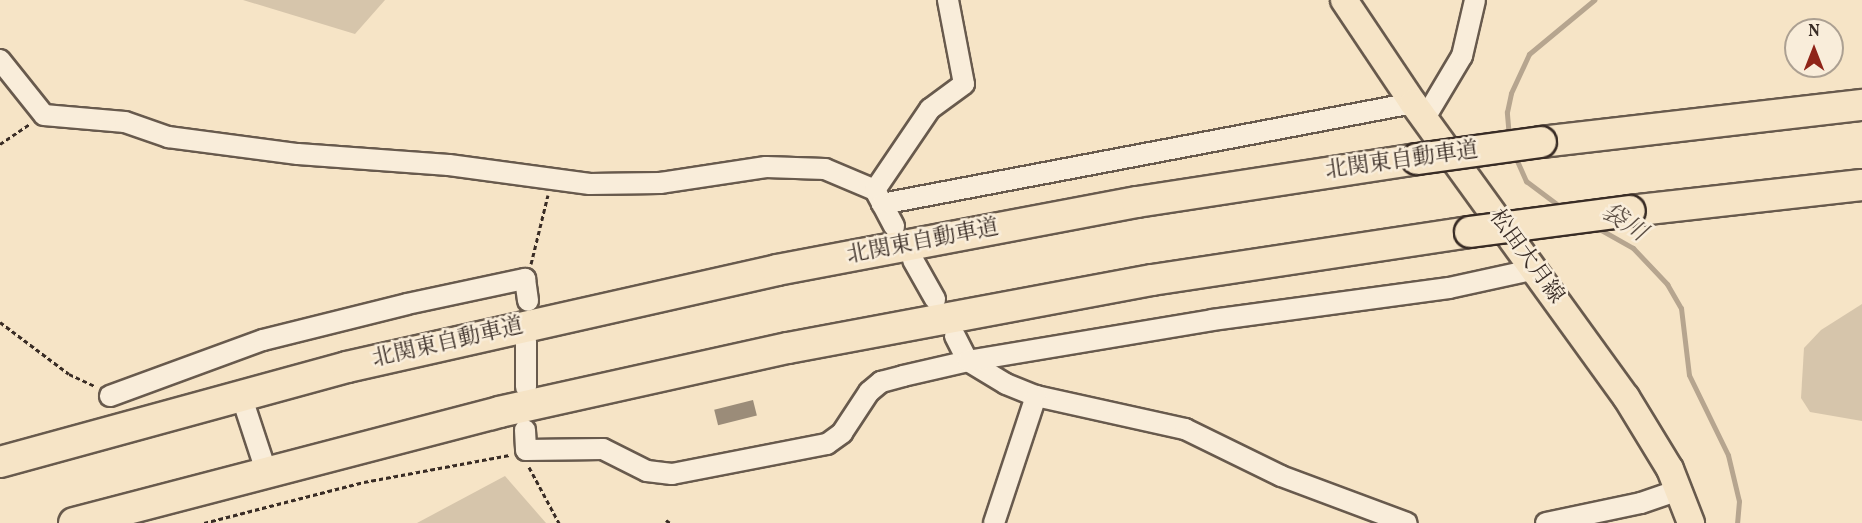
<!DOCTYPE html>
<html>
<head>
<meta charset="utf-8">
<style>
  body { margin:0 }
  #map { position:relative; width:1862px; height:523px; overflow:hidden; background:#f6e4c6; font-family:Vollkorn,"Noto Serif JP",serif }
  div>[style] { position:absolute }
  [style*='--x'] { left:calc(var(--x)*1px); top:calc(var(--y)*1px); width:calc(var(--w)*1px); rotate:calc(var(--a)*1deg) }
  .green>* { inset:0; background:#d6c5ab }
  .stream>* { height:5px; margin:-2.5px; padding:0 2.5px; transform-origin:2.5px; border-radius:2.5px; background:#b6a58f }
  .building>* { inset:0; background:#9b8c79; transform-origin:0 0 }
  .path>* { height:3px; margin-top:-1.5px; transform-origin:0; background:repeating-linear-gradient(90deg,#392c25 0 4.5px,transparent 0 7.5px) }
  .roads { filter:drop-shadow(2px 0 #685a4d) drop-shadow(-2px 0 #685a4d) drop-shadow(0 2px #685a4d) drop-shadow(0 -2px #685a4d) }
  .minor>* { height:20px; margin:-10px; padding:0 10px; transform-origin:10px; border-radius:10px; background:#f9edda }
  .major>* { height:26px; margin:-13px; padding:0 13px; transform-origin:13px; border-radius:13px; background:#f6e4c6 }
  .highway>* { height:30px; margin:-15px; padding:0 15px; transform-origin:15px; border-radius:15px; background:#f6e4c6 }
  .bridges { filter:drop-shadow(2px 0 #392c25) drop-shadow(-2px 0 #392c25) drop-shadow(0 2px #392c25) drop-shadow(0 -2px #392c25) }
  .highway-bridge>* { height:30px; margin:-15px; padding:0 15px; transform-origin:15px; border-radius:15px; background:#f6e4c6 }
  span { translate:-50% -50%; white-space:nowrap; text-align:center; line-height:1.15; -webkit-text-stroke:5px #f9edda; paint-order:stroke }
  .street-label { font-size:22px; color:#392c25 }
  .water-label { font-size:24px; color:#5e5045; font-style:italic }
  .north { position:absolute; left:1784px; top:18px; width:60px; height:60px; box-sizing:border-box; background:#f9edda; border:2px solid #aca092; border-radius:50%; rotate:0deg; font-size:16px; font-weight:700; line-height:24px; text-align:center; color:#392c25 }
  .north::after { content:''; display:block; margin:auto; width:21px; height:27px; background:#8f2418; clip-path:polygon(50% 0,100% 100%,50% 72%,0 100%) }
</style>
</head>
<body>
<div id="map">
  <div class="green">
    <i style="clip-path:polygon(243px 0,385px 0,355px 34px)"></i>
    <i style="clip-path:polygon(1862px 304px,1862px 421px,1810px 412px,1801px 398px,1804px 348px,1821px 330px)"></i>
    <i style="clip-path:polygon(505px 476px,546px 523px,417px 523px)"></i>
  </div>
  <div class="stream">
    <i style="--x:1509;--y:137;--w:25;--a:-95"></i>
    <i style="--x:1507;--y:112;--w:19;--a:-78"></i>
    <i style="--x:1511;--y:93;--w:43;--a:-65.2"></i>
    <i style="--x:1529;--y:54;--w:85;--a:-39.7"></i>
    <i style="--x:1514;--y:154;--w:30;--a:66"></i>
    <i style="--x:1526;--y:181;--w:45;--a:36.9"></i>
    <i style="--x:1594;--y:226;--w:45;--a:29.4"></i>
    <i style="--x:1633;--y:248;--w:50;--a:46.6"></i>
    <i style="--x:1667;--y:284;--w:28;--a:60"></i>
    <i style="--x:1681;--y:308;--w:67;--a:83.2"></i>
    <i style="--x:1689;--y:375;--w:89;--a:64"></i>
    <i style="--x:1728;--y:455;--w:47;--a:76.6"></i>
    <i style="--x:1739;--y:501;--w:22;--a:95"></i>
  </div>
  <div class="building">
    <i style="left:753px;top:400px;width:16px;height:40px;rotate:76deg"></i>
  </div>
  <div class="path">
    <i style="--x:0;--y:144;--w:36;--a:-34"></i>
    <i style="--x:531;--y:264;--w:71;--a:-76.2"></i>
    <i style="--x:0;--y:322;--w:86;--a:37"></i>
    <i style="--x:69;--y:374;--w:29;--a:25"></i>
    <i style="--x:529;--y:467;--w:64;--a:61.8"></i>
    <i style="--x:666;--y:520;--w:5;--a:37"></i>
    <i style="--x:204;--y:523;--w:165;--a:-14.4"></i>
    <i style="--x:364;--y:482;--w:148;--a:-10.5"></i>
  </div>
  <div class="roads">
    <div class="minor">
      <i style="--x:0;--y:60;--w:70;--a:51.3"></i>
      <i style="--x:44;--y:115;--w:81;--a:4.9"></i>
      <i style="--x:125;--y:122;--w:46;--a:19.2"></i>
      <i style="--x:168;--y:137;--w:131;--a:7.5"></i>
      <i style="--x:298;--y:154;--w:151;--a:4.2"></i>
      <i style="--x:449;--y:165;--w:142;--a:7.7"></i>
      <i style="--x:590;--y:184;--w:70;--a:-0.8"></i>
      <i style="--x:660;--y:183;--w:107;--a:-8.6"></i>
      <i style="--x:766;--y:167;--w:59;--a:1.9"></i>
      <i style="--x:825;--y:169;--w:54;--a:22.8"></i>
      <i style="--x:875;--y:190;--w:41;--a:62.2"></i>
      <i style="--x:1425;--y:118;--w:72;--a:-59.2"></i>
      <i style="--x:1462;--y:56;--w:57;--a:-76.9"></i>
      <i style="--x:875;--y:190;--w:98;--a:-55.8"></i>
      <i style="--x:930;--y:109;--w:42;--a:-36.3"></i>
      <i style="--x:964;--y:84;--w:86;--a:-100.8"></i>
      <i style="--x:882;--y:204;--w:541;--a:-10.77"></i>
      <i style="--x:913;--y:260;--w:45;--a:60.6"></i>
      <i style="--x:955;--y:336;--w:28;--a:63"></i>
      <i style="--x:968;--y:361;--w:44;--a:31.2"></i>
      <i style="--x:1006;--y:384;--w:32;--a:22"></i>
      <i style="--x:1036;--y:396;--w:153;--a:12.5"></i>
      <i style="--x:1185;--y:429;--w:107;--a:26.1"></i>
      <i style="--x:1281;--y:476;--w:134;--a:20.5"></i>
      <i style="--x:526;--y:387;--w:46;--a:-90"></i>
      <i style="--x:241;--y:395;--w:80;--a:71.8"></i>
      <i style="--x:110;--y:396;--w:163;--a:-20.1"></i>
      <i style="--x:263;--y:340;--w:148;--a:-14"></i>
      <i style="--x:407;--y:304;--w:121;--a:-12"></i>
      <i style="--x:525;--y:279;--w:22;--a:82"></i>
      <i style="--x:525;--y:430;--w:20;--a:87"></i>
      <i style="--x:526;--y:450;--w:77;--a:-0.7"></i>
      <i style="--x:603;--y:449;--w:49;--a:26.6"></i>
      <i style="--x:647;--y:471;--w:25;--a:7"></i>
      <i style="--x:672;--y:474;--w:158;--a:-11"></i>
      <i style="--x:827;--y:444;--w:19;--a:-36"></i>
      <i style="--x:842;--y:433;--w:49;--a:-56.6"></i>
      <i style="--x:869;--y:392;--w:16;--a:-40"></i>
      <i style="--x:881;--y:382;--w:23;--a:-15"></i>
      <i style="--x:903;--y:376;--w:67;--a:-13"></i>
      <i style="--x:968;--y:361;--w:247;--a:-9.5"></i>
      <i style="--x:1212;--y:320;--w:239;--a:-7.7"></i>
      <i style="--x:1449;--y:288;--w:89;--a:-12.3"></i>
      <i style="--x:994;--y:523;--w:134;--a:-71.7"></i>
      <i style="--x:1546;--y:523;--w:97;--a:-11.9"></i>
      <i style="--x:1641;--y:503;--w:40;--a:-18.9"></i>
    </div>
    <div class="major">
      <i style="--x:1344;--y:0;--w:124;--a:56.2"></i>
      <i style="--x:1413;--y:103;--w:363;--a:54.1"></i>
      <i style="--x:1626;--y:397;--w:84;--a:58.6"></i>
      <i style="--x:1670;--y:469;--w:58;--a:68.7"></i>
    </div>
    <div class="highway">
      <i style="--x:1541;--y:142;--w:323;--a:-6.6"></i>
      <i style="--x:1630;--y:211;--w:233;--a:-6.4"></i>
      <i style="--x:0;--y:462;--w:360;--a:-15.3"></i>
      <i style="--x:347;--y:367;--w:441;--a:-12.7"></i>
      <i style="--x:777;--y:270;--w:366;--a:-10.7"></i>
      <i style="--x:1137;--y:202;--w:283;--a:-8.7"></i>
      <i style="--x:74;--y:523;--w:439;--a:-14.6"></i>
      <i style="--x:499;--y:412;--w:296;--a:-12.5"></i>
      <i style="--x:788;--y:348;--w:370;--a:-10.6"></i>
      <i style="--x:1152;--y:280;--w:322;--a:-8.6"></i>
    </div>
  </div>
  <div class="bridges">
    <div class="highway-bridge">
      <i style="--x:1417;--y:159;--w:125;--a:-7.8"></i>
      <i style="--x:1470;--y:232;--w:161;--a:-7.5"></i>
    </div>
  </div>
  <div class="street-label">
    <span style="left:1402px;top:161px;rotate:-8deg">北関東自動車道</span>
    <span style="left:923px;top:242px;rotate:-11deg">北関東自動車道</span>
    <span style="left:1526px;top:257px;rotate:54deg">松田大月線</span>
    <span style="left:448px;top:343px;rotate:-13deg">北関東自動車道</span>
  </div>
  <div class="water-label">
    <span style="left:1623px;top:224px;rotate:33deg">袋川</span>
  </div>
  <div class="north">N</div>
</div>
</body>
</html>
